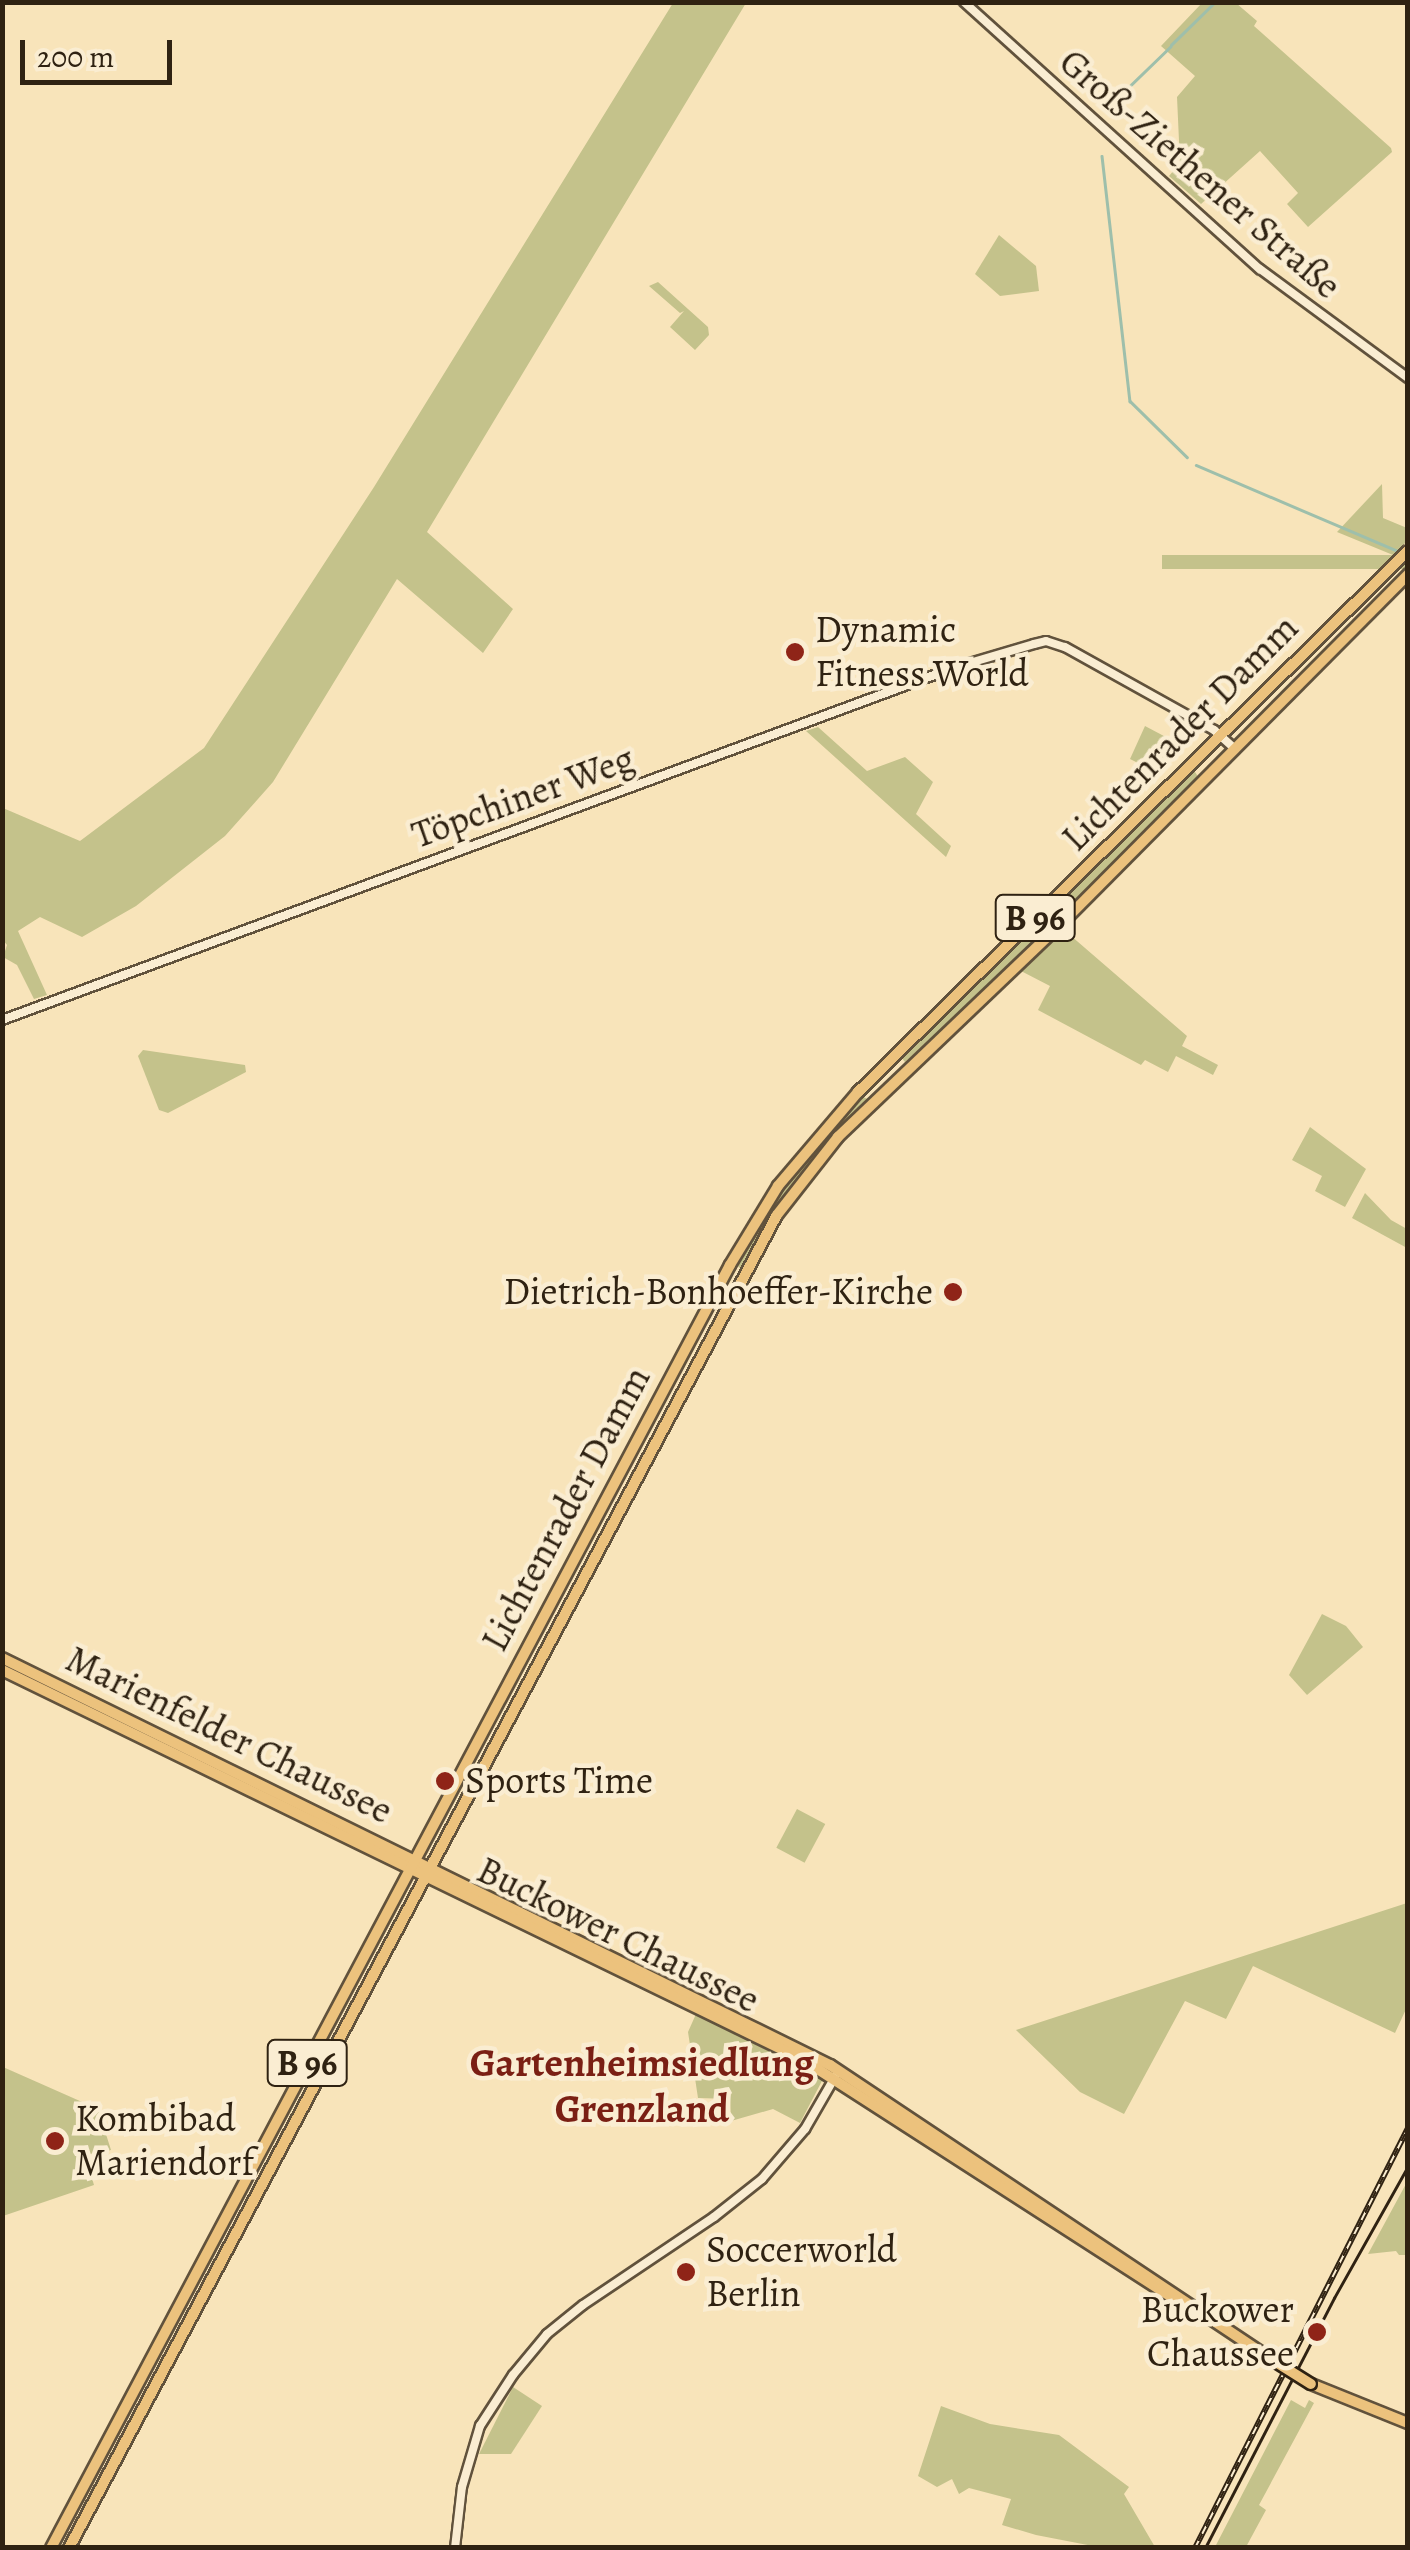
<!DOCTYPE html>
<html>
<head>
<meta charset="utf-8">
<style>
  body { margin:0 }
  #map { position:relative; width:1410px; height:2550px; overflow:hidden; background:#f8e4ba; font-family:Alegreya,serif }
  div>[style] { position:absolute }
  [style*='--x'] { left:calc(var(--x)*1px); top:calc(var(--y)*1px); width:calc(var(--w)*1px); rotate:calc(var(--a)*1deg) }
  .green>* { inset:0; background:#c4c28b; transform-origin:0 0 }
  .stream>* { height:2.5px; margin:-1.25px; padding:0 1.25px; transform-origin:1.25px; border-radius:1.25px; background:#9ebfab }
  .roads { filter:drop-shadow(2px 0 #61523c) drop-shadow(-2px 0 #61523c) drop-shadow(0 2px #61523c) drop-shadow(0 -2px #61523c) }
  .minor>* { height:8px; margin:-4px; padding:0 4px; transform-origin:4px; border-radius:4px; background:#faedd2 }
  .major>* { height:10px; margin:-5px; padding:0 5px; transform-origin:5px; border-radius:5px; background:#ecc27d }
  .tram>* { height:2.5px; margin:-1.25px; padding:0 1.25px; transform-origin:1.25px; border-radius:1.25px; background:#2f2212 }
  .rail>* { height:6px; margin-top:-3px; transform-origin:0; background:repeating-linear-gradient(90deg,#faedd2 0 8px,#2f2212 0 16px); box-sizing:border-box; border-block:2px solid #2f2212 }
  .bridges { filter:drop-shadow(2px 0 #2f2212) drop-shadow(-2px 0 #2f2212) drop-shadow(0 2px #2f2212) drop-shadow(0 -2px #2f2212) }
  .major-bridge>* { height:10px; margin:-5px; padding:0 5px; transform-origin:5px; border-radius:5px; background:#ecc27d }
  .dots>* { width:28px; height:28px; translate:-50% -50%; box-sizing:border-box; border:5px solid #faedd2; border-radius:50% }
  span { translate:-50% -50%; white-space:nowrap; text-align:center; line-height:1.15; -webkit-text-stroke:9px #faedd2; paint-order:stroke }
  .shield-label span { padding:2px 8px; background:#faedd2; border:2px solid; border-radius:8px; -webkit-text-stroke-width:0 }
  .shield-label { font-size:35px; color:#2f2212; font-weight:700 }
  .street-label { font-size:38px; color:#2f2212 }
  .poi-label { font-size:38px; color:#2f2212 }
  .left { translate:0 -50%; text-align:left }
  .right { translate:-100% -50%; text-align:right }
  .neighbourhood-label { font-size:40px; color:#7a1f14; font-weight:700 }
  .frame { position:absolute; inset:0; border:5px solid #2f2212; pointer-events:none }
  .scale { position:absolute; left:20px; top:40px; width:152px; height:45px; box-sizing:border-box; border:5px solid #2f2212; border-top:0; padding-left:12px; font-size:30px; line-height:35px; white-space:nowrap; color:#2f2212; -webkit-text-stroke:8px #faedd2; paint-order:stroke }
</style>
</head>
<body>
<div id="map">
  <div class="green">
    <i style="clip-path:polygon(673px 3px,746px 3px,427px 532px,513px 609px,483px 653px,397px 579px,273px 782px,225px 836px,136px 906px,82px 937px,40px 917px,18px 931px,47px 995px,34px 999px,17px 965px,3px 957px,7px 945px,2px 939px,3px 808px,80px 841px,204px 748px,374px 487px)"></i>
    <i style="clip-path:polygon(1202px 3px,1236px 3px,1257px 21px,1254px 26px,1391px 148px,1392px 152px,1308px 227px,1287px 204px,1298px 193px,1260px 151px,1201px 204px,1169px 176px,1180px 163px,1177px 97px,1195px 76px,1161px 46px)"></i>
    <i style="clip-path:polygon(999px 235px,1036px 266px,1039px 291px,1000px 296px,975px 274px)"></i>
    <i style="clip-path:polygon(658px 282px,708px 327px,709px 335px,695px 350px,670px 327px,684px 311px,680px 313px,649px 286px)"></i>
    <i style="clip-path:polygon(1382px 484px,1383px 518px,1407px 528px,1407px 541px,1393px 555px,1337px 532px)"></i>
    <i style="left:1407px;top:555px;width:14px;height:245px;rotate:90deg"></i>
    <i style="clip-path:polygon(1145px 726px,1179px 744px,1150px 769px,1130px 759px)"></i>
    <i style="clip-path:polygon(818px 727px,867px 771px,905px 757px,933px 782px,916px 814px,951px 846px,946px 857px,806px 731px)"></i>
    <i style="clip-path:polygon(1193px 769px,1199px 778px,1091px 889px,981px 996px,905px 1062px,901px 1057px)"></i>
    <i style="clip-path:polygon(1063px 929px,1187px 1036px,1182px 1046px,1218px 1065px,1213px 1075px,1176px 1056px,1168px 1072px,1145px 1060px,1141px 1065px,1038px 1010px,1050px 986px,1021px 971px)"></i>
    <i style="clip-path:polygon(143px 1050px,245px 1065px,246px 1072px,168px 1113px,159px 1110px,138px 1056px)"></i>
    <i style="clip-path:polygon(860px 1095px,869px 1100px,843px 1127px,740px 1268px,735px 1264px,774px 1196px)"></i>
    <i style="clip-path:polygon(1310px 1127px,1366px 1169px,1345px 1207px,1315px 1191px,1322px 1176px,1292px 1160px)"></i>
    <i style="clip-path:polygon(1365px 1193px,1391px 1220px,1407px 1229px,1407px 1248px,1352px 1218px)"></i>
    <i style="clip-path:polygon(1322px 1614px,1346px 1626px,1363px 1647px,1307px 1695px,1289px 1675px)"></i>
    <i style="left:797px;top:1809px;width:32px;height:44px;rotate:28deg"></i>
    <i style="clip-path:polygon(1407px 1903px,1407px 2007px,1395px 2033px,1253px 1966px,1226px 2019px,1185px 2001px,1124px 2114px,1080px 2092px,1016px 2030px)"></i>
    <i style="clip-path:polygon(696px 2014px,823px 2079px,800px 2123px,773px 2109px,731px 2121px,730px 2099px,698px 2098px,688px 2032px)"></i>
    <i style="clip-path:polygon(3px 2067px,98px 2109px,111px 2150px,85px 2155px,94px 2185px,3px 2216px)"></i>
    <i style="clip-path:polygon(1407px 2182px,1407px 2255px,1399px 2255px,1396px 2251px,1368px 2254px)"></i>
    <i style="clip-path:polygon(513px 2387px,542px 2406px,511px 2454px,479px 2454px)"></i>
    <i style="clip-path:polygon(1291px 2400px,1305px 2408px,1309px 2400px,1314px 2403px,1259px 2505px,1266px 2510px,1246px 2547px,1215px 2547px)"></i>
    <i style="clip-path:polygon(941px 2406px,990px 2424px,1059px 2435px,1129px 2487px,1124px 2494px,1155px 2547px,1098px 2547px,1036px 2535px,1002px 2525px,1011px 2499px,969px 2488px,959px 2494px,952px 2479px,937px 2487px,918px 2476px)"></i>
  </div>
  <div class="stream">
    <i style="--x:1171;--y:45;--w:62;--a:-44.3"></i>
    <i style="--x:1105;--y:110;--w:91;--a:-44.1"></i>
    <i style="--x:1102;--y:156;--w:247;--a:83.5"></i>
    <i style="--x:1130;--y:401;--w:80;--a:44.5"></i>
    <i style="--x:1196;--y:465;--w:220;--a:23.1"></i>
  </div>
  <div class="roads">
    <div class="minor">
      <i style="--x:964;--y:2;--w:399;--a:42.1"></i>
      <i style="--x:1260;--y:269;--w:184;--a:36.4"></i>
      <i style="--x:2;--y:1020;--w:1017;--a:-20.31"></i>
      <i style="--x:956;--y:667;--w:81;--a:-16.4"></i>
      <i style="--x:1034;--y:644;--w:12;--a:-14"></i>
      <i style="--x:1046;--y:641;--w:20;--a:18"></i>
      <i style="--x:1065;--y:647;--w:171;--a:29.1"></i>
      <i style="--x:1214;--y:730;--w:25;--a:42"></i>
      <i style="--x:455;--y:2548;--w:61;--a:-83.5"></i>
      <i style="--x:462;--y:2487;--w:64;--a:-73.6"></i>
      <i style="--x:480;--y:2426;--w:61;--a:-57.1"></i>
      <i style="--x:513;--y:2375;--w:53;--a:-50.3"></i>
      <i style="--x:547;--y:2334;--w:46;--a:-38.9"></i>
      <i style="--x:583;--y:2305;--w:158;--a:-33.9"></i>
      <i style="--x:714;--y:2217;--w:61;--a:-38.4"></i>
      <i style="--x:762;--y:2179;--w:66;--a:-49.3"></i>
      <i style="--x:805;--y:2129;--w:60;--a:-60"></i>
    </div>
    <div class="major">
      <i style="--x:2;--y:1658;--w:923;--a:26.18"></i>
      <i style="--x:830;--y:2065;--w:530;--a:33.69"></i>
      <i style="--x:2;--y:1670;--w:890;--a:25.93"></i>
      <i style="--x:802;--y:2059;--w:459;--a:32.8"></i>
      <i style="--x:1311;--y:2384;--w:105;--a:21.9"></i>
      <i style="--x:51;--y:2548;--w:1452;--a:-62.11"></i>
      <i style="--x:730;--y:1265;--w:92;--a:-58.7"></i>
      <i style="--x:778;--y:1186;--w:123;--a:-49.6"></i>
      <i style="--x:858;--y:1092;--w:771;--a:-44.53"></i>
      <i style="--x:69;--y:2548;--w:1509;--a:-62.03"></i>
      <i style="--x:777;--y:1215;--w:99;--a:-52"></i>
      <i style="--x:838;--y:1137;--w:306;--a:-43.7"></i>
      <i style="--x:1059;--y:926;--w:496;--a:-45.2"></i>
    </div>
  </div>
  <div class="tram">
    <i style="--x:1205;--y:2548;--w:281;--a:-62.7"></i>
    <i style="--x:1334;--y:2298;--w:151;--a:-60.7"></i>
  </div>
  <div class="rail">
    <i style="--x:1195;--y:2548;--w:471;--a:-63.1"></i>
  </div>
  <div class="bridges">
    <div class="major-bridge">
      <i style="--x:1271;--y:2359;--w:47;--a:32"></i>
    </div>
  </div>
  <div class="dots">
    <i style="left:795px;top:652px;background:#8f2418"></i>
    <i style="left:953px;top:1292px;background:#8f2418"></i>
    <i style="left:445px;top:1781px;background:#8f2418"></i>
    <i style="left:55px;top:2141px;background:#8f2418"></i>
    <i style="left:686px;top:2272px;background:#8f2418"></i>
    <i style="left:1317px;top:2332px;background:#8f2418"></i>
  </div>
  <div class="shield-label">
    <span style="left:1035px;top:918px">B 96</span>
    <span style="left:307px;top:2063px">B 96</span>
  </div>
  <div class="street-label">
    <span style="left:1200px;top:174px;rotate:41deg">Groß-Ziethener Straße</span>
    <span style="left:1180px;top:733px;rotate:-45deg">Lichtenrader Damm</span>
    <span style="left:523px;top:797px;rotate:-20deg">Töpchiner Weg</span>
    <span style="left:566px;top:1509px;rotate:-62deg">Lichtenrader Damm</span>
    <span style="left:229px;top:1735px;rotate:26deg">Marienfelder Chaussee</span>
    <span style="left:618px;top:1935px;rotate:26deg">Buckower Chaussee</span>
  </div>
  <div class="poi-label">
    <span class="left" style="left:815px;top:652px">Dynamic<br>Fitness World</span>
    <span class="right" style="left:933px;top:1292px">Dietrich-Bonhoeffer-Kirche</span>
    <span class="left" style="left:465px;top:1781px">Sports Time</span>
    <span class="left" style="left:75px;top:2141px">Kombibad<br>Mariendorf</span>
    <span class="left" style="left:706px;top:2272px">Soccerworld<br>Berlin</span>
    <span class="right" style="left:1294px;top:2332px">Buckower<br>Chaussee</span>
  </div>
  <div class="neighbourhood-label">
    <span style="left:642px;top:2086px">Gartenheimsiedlung<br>Grenzland</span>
  </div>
  <div class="frame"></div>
  <div class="scale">200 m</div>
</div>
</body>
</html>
